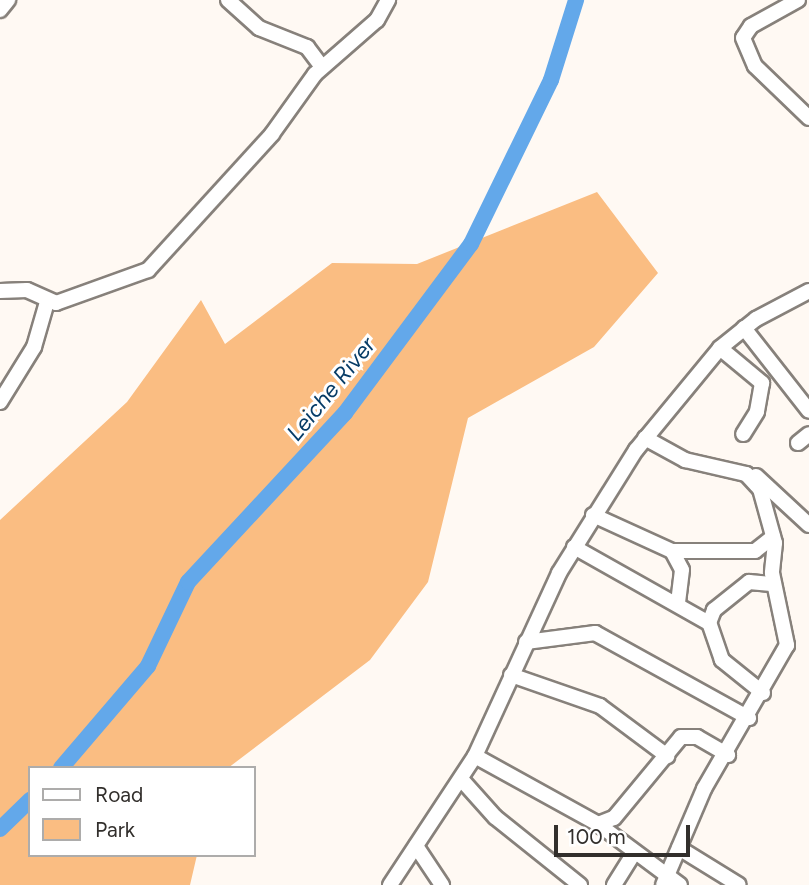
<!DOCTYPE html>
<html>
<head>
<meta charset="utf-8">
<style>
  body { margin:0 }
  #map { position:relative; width:809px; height:885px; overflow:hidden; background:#fff9f3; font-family:Figtree,sans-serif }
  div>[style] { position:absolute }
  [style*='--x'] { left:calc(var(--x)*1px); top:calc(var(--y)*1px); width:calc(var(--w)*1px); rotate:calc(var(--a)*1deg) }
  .green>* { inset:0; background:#fabd82 }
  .river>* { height:16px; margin:-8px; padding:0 8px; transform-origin:8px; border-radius:8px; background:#63a8ea }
  .roads { filter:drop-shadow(2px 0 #87817b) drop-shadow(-2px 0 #87817b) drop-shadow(0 2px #87817b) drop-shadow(0 -2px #87817b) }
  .minor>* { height:14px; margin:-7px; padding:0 7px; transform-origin:7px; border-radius:7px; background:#fff }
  span { translate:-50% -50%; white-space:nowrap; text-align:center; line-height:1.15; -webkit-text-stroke:6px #fff; paint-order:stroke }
  .water-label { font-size:23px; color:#073c66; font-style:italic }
  .legend { position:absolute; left:28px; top:766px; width:228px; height:91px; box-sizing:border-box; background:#fff; border:2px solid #adacab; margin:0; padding:9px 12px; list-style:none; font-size:21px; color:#322f2c }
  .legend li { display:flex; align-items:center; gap:14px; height:35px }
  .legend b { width:35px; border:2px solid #adacab }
  .scale { position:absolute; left:554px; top:825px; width:136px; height:32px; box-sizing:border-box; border:4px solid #322f2c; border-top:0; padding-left:9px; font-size:21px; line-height:24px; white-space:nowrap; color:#322f2c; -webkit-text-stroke:5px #fff; paint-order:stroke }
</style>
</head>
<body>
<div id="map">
  <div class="green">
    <i style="clip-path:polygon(597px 192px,658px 273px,594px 347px,468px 418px,428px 582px,370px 660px,228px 768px,30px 768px,30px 855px,197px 855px,190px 885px,0 885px,0 520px,127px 402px,201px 300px,225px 344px,332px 263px,417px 264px)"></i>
  </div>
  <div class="river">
    <i style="--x:61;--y:768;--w:134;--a:-49.5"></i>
    <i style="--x:148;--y:666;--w:93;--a:-64.5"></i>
    <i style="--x:188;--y:582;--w:231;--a:-47.1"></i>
    <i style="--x:345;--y:413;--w:211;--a:-53.3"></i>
    <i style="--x:471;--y:244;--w:182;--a:-64"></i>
    <i style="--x:551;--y:80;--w:84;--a:-72.6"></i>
    <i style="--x:0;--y:829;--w:42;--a:-44"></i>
  </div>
  <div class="roads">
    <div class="minor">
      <i style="--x:228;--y:0;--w:42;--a:42.1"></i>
      <i style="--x:259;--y:28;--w:52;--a:21.6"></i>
      <i style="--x:307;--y:47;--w:25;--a:53"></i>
      <i style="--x:798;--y:0;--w:54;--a:151"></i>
      <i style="--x:751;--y:26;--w:14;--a:124"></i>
      <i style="--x:743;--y:38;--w:30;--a:67"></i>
      <i style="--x:755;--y:66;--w:75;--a:43.9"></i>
      <i style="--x:0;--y:10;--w:13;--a:-51"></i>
      <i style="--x:0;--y:291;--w:27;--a:-2"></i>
      <i style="--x:27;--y:290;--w:32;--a:24"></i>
      <i style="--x:56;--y:303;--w:98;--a:-19.7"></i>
      <i style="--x:148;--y:270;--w:184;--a:-47.6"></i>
      <i style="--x:272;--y:134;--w:74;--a:-54.4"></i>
      <i style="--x:315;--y:74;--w:82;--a:-41.1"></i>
      <i style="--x:377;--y:20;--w:23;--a:-61"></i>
      <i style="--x:744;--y:328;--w:105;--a:51.9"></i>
      <i style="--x:720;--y:348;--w:55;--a:39.8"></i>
      <i style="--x:762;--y:383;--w:29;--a:100"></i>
      <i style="--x:757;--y:412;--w:26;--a:122"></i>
      <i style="--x:0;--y:402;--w:65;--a:-58.3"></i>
      <i style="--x:34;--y:347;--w:47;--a:-73.9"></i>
      <i style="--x:645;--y:438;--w:46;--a:28.8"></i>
      <i style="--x:685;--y:460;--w:63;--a:12.9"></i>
      <i style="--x:746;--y:474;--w:21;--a:47"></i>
      <i style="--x:760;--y:489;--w:56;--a:74.5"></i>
      <i style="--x:775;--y:543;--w:30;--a:96"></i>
      <i style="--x:772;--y:573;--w:74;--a:78.2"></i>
      <i style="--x:787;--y:645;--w:166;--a:120"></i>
      <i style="--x:704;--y:789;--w:104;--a:113.1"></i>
      <i style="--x:798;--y:443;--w:14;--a:-39"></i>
      <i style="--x:756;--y:476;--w:72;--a:42.8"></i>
      <i style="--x:593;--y:515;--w:87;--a:24.5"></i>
      <i style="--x:672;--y:551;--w:83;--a:0"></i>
      <i style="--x:755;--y:551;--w:23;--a:-38"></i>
      <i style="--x:574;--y:547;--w:155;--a:29.4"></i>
      <i style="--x:672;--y:551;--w:21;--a:62"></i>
      <i style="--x:682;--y:570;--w:35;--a:97"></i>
      <i style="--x:526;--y:642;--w:70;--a:-7.4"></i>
      <i style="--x:595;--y:633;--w:176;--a:28.9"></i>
      <i style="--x:511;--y:675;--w:94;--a:19.2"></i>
      <i style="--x:600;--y:706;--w:84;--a:36.7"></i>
      <i style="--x:763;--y:693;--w:53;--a:-141.2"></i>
      <i style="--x:722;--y:660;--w:39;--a:-109"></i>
      <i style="--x:709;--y:623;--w:14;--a:-69"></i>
      <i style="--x:714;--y:610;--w:45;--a:-38.7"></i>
      <i style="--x:749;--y:582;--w:25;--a:5"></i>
      <i style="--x:475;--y:756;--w:141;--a:28.9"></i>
      <i style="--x:598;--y:824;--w:17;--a:-21"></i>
      <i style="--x:614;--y:818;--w:105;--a:-50.4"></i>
      <i style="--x:681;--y:737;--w:16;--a:0"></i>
      <i style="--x:697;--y:737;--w:36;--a:30"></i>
      <i style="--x:461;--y:779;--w:51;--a:48.2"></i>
      <i style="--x:495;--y:817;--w:109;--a:38.7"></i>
      <i style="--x:598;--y:824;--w:102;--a:36.6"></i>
      <i style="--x:416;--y:846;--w:47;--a:56.3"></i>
      <i style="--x:679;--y:848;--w:70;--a:31.7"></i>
      <i style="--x:390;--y:885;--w:154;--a:-56.6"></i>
      <i style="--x:475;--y:756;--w:201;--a:-65.3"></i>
      <i style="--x:559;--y:573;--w:145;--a:-58"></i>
      <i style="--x:636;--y:450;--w:132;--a:-50.5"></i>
      <i style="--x:720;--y:348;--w:46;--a:-38.9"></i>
      <i style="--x:756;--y:319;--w:60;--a:-27.8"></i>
      <i style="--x:614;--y:885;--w:38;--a:-58"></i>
    </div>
  </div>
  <div class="water-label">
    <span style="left:331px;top:389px;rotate:-51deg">Leiche River</span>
  </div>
  <ul class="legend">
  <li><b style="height:9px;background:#fff"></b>Road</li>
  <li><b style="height:19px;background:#fabd82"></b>Park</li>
  </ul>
  <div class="scale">100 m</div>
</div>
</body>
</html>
